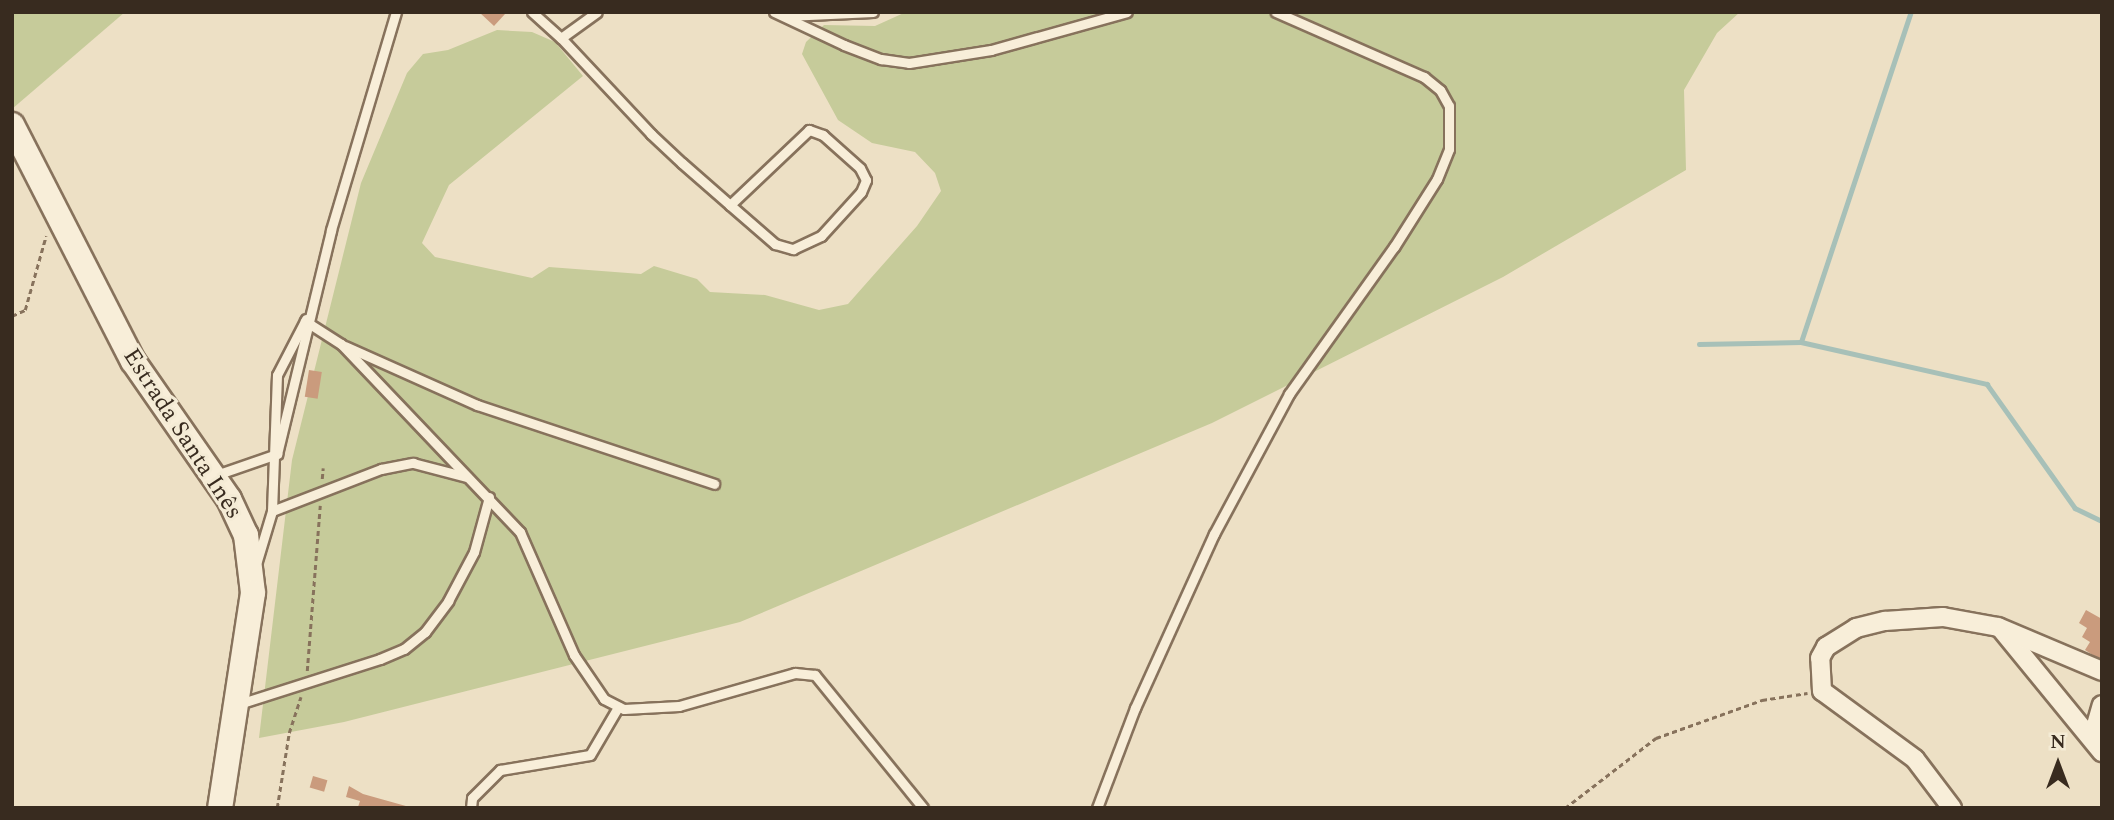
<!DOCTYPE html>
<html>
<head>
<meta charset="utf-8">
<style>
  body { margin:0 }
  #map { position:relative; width:2114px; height:820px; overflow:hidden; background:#ede0c5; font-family:Spectral,serif }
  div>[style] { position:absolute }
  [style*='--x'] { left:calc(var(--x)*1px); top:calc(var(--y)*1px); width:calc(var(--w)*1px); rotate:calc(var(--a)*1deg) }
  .green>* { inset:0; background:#c6cb9a }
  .stream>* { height:4.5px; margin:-2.25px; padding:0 2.25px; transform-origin:2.25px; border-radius:2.25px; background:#a7c0b8 }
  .building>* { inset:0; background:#ca9b7d; transform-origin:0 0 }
  .path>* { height:2.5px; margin-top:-1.25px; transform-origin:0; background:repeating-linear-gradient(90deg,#87725c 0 5px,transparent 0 8.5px) }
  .roads { filter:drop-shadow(2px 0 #87725c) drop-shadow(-2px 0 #87725c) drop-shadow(0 2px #87725c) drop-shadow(0 -2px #87725c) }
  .lane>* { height:9px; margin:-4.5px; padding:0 4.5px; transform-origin:4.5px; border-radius:4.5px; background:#f8eed9 }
  .street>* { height:18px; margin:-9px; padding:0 9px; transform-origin:9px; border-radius:9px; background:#f8eed9 }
  .secondary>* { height:24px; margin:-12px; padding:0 12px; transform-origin:12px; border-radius:12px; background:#f8eed9 }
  span { translate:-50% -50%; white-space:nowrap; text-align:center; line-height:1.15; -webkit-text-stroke:6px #f4ebd5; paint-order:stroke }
  .street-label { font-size:24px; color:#382b1f }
  .frame { position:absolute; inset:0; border:14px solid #382b1f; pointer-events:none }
  .north { position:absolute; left:2023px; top:729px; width:70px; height:70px; -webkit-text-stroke:5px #f4ebd5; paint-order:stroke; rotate:0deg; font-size:19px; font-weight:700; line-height:28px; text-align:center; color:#382b1f }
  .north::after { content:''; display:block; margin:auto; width:24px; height:32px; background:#382b1f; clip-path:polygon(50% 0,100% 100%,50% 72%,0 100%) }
</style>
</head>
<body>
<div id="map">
  <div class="green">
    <i style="clip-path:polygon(12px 12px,125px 12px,12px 109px)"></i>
    <i style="clip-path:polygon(906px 12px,1740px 12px,1717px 33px,1684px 90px,1686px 170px,1503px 277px,1212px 423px,740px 622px,344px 722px,259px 738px,292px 460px,361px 183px,407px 73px,423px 54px,448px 50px,497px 30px,532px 32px,555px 42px,583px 76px,449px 185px,422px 243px,435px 257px,532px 278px,549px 267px,641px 274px,654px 266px,697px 279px,710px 292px,765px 295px,819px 310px,848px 304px,917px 226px,941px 191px,935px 173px,915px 152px,872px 143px,838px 120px,802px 54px,806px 42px,824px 25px,875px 26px)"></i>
  </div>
  <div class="stream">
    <i style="--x:1801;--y:342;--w:348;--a:-71.6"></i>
    <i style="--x:1699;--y:344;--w:102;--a:-1.1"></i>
    <i style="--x:1801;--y:342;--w:191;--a:12.7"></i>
    <i style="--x:1987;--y:384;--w:152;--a:54.6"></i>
    <i style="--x:2075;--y:508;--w:30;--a:26"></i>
  </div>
  <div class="building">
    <i style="clip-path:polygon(479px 12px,503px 12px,505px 14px,494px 26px)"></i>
    <i style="left:309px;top:370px;width:13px;height:27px;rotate:9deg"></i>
    <i style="clip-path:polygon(2086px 610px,2102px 619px,2102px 661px,2085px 650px,2090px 642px,2082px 637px,2087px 628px,2079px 623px)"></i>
    <i style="left:313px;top:776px;width:15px;height:12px;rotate:16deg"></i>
    <i style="clip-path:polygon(349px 786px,363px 794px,413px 808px,358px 807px,360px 801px,346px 797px)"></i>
  </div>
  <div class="path">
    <i style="--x:12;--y:316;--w:14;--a:-25"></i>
    <i style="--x:25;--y:310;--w:77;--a:-74.2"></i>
    <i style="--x:322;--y:479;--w:11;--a:-85"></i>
    <i style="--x:307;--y:671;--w:166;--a:-85.5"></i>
    <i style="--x:277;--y:808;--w:76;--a:-80.9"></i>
    <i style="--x:289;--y:733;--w:38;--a:-72"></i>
    <i style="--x:1565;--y:808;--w:115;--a:-37.6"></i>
    <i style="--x:1656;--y:738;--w:113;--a:-19.7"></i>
    <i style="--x:1762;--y:700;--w:46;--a:-8.8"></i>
  </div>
  <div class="roads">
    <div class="lane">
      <i style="--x:532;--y:12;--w:39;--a:42"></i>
      <i style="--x:561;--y:38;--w:44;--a:-35.8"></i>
      <i style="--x:774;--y:12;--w:77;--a:25.2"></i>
      <i style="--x:844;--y:45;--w:40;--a:21"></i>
      <i style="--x:881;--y:59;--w:28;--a:8"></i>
      <i style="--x:909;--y:63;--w:83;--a:-9"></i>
      <i style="--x:991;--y:50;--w:141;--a:-15.6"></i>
      <i style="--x:787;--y:16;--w:86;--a:-2.7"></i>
      <i style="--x:561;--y:38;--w:132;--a:46.8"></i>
      <i style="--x:651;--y:134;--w:42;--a:43.1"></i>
      <i style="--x:682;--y:163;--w:64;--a:41.2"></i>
      <i style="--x:730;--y:205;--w:60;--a:40.9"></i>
      <i style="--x:775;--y:244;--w:19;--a:16"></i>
      <i style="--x:793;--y:249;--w:31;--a:-25"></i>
      <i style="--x:821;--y:236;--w:59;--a:-47.7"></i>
      <i style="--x:861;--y:192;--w:13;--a:-67"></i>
      <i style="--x:866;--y:180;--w:13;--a:-117"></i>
      <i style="--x:860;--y:168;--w:50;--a:-138.3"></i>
      <i style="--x:823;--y:135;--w:15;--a:-160"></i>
      <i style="--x:809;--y:130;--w:109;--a:136.5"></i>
      <i style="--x:305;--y:321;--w:43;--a:32.6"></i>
      <i style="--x:341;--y:344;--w:260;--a:46.4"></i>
      <i style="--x:520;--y:532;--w:134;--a:66.3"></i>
      <i style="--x:574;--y:655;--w:53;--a:55.7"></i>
      <i style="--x:604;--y:699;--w:22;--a:27"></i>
      <i style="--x:624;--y:709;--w:55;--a:-3.1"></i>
      <i style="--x:679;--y:706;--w:121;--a:-15.9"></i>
      <i style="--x:795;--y:673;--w:20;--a:6"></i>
      <i style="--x:815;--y:675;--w:171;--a:50.9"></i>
      <i style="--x:345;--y:346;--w:145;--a:24.1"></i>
      <i style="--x:477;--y:405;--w:250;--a:18.4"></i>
      <i style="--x:277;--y:454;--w:230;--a:-76.4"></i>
      <i style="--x:331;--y:230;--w:227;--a:-73.4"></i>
      <i style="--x:216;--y:475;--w:65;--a:-19"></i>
      <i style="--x:272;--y:511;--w:117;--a:-21.1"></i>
      <i style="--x:381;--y:469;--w:33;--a:-11"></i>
      <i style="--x:413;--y:463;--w:56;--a:14.5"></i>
      <i style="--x:257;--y:561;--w:52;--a:-73.3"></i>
      <i style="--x:272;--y:511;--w:136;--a:-87.9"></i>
      <i style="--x:277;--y:375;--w:63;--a:-62.6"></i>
      <i style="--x:239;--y:704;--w:148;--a:-17.7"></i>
      <i style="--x:380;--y:659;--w:26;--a:-23"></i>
      <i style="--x:404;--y:649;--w:27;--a:-39"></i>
      <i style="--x:425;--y:632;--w:39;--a:-53"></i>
      <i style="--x:448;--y:601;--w:55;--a:-62"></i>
      <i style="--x:474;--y:552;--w:57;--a:-74.7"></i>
      <i style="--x:471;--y:808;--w:10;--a:-84"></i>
      <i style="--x:472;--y:798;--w:40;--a:-45"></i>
      <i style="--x:500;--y:770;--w:91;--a:-9.5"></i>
      <i style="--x:590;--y:755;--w:56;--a:-59.7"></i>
      <i style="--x:1097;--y:808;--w:107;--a:-69.2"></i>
      <i style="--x:1135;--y:708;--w:191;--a:-65.6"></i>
      <i style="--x:1214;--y:534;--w:159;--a:-61.8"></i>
      <i style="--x:1289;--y:394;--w:181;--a:-54.5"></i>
      <i style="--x:1394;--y:247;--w:80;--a:-57.7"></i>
      <i style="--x:1437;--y:179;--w:32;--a:-68"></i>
      <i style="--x:1449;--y:149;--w:43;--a:-90"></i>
      <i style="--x:1449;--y:106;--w:18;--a:-119"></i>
      <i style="--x:1440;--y:90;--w:21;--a:-141"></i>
      <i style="--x:1424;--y:77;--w:162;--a:-156.3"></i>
    </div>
    <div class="street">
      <i style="--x:2002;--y:630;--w:158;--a:50.7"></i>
      <i style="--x:2092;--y:739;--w:35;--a:-74"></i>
      <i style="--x:1952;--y:808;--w:61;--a:-127.1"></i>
      <i style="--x:1915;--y:759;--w:115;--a:-143.8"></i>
      <i style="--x:1822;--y:691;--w:33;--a:-93"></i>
      <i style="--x:1820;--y:658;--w:13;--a:-61"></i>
      <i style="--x:1826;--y:647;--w:36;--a:-32"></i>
      <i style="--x:1856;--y:628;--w:30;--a:-14"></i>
      <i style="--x:1885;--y:621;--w:58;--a:-3.9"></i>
      <i style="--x:1943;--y:617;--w:56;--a:10.3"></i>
      <i style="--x:1998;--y:627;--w:113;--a:22.9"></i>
    </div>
    <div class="secondary">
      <i style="--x:12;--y:125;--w:265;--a:62.9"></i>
      <i style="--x:133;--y:361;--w:168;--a:55.2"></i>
      <i style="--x:229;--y:499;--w:40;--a:65"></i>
      <i style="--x:246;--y:535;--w:58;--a:83.1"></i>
      <i style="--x:253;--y:593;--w:218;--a:98.7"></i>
    </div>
  </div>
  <div class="street-label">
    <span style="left:182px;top:434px;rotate:57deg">Estrada Santa Inês</span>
  </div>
  <div class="frame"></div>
  <div class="north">N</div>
</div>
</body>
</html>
